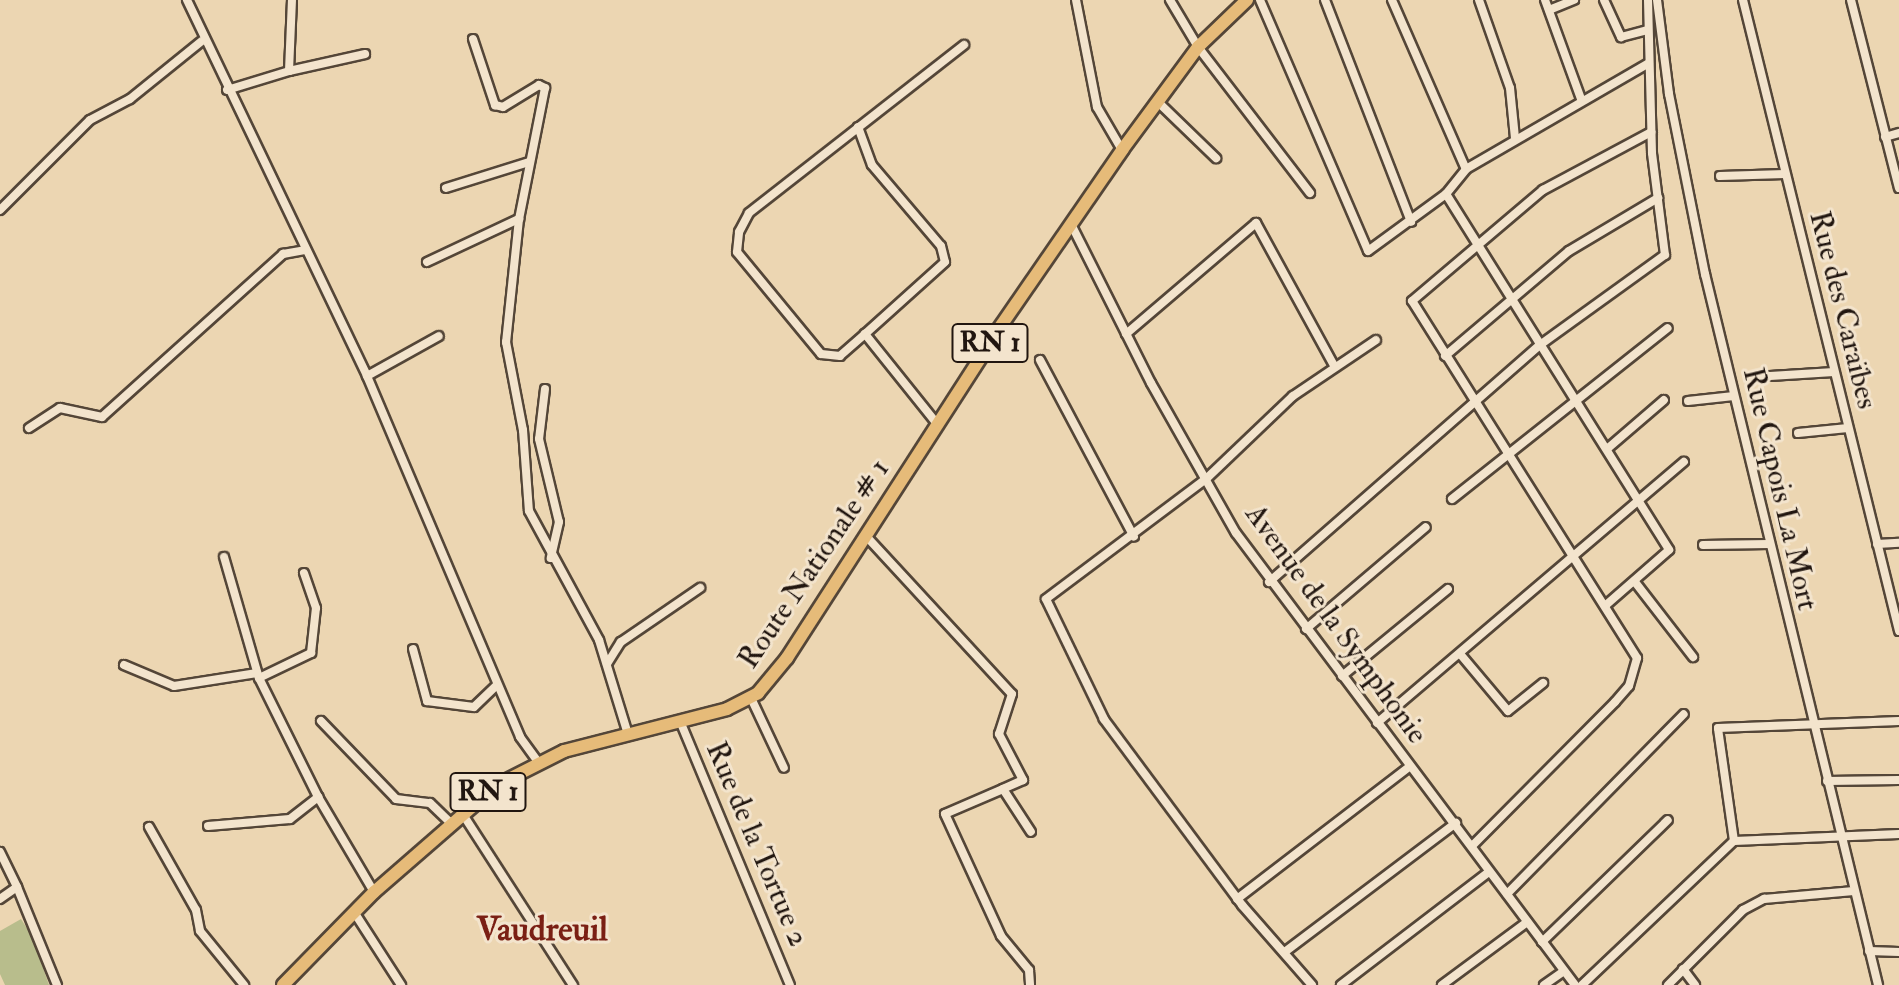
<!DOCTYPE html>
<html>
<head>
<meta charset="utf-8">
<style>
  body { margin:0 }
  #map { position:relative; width:1899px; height:985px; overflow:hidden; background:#ecd6b2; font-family:"IM FELL Double Pica",serif }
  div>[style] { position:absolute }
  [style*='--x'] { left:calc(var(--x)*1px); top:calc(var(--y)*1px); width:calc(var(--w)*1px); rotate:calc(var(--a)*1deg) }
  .green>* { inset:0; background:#b8bd8c }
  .roads { filter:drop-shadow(2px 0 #544638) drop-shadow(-2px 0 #544638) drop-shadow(0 2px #544638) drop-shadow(0 -2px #544638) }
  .minor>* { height:8px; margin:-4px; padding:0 4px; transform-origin:4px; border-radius:4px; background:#f3e4cd }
  .primary>* { height:12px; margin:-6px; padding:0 6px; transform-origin:6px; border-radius:6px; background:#e6bb79 }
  span { translate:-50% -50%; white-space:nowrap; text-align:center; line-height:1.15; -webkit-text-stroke:6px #f3e4cd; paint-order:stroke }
  .shield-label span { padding:2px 6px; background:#f3e4cd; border:2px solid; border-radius:6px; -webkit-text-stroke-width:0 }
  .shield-label { font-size:28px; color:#211610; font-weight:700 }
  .street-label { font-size:30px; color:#211610 }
  .quarter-label { font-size:34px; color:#7a1f14; font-weight:700 }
</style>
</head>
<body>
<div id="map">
  <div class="green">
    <i style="clip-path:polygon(21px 919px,32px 936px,49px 985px,5px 985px,0 974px,0 931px)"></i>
  </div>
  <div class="roads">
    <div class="minor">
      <i style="--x:187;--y:0;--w:417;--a:64.4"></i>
      <i style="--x:367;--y:376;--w:392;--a:67"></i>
      <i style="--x:520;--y:737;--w:31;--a:54"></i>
      <i style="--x:1076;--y:0;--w:109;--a:78.9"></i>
      <i style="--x:1097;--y:107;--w:50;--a:59.8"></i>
      <i style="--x:1170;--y:0;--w:55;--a:59.2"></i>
      <i style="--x:1198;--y:47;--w:184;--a:52.5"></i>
      <i style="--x:1260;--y:0;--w:273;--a:66.7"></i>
      <i style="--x:1368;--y:251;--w:97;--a:-36.2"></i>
      <i style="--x:1446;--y:194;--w:32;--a:-51"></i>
      <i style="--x:1466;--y:169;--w:211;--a:-30.1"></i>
      <i style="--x:1325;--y:0;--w:238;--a:68.8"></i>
      <i style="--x:1392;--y:0;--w:184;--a:66.4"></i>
      <i style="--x:1479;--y:0;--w:93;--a:70.6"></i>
      <i style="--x:1510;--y:88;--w:50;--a:84.3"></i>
      <i style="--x:1545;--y:0;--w:105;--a:70"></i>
      <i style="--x:1604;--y:0;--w:41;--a:65.3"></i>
      <i style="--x:1621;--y:37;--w:27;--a:-15"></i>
      <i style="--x:1657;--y:0;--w:95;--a:82.7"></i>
      <i style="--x:1669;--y:94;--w:184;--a:78.7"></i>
      <i style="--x:1705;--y:274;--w:732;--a:76.32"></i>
      <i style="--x:1743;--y:0;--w:650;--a:76.11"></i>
      <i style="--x:1851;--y:0;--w:194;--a:75.7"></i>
      <i style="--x:1549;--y:10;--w:27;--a:-22"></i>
      <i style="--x:473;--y:39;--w:70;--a:71.6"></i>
      <i style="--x:495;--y:105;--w:8;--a:14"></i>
      <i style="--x:503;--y:107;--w:42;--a:-31.4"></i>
      <i style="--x:539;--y:85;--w:7;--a:27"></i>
      <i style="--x:545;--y:88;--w:134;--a:101.2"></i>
      <i style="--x:519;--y:219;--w:124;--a:96"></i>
      <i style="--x:506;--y:342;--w:90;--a:79.1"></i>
      <i style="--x:523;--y:430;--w:81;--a:85.8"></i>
      <i style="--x:529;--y:511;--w:147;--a:61.5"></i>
      <i style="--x:599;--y:640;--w:95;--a:72.9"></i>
      <i style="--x:289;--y:71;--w:78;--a:-12.6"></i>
      <i style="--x:227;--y:90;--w:65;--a:-17"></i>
      <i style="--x:289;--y:71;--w:71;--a:-87.6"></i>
      <i style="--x:1158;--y:102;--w:81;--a:44"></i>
      <i style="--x:858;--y:127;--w:40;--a:69.8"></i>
      <i style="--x:872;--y:165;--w:106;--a:49.6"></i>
      <i style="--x:941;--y:246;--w:16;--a:76"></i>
      <i style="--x:945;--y:262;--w:108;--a:138"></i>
      <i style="--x:1885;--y:137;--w:15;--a:-16"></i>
      <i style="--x:1720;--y:176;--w:65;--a:-1.8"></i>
      <i style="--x:446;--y:188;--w:87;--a:-17.4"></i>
      <i style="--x:1446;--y:194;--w:420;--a:57.9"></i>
      <i style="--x:1669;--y:550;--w:84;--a:138.9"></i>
      <i style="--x:0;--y:210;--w:127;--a:-45"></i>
      <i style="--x:90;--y:120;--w:45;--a:-27.7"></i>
      <i style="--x:130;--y:99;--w:92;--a:-38.9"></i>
      <i style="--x:1071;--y:224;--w:178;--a:63.3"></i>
      <i style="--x:1151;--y:383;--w:172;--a:60.5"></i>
      <i style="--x:1236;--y:533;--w:565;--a:53.13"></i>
      <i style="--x:427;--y:262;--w:102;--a:-25.1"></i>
      <i style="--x:1126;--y:334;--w:171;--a:-40.5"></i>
      <i style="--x:1256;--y:223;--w:164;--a:61.3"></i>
      <i style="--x:1445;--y:356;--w:162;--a:-40.3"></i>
      <i style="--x:1569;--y:251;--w:104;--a:-30.8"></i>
      <i style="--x:1040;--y:360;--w:200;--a:62"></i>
      <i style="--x:367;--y:376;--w:82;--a:-29.1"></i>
      <i style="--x:1770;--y:376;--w:64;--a:-3.6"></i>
      <i style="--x:545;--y:389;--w:50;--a:96.8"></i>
      <i style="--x:539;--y:439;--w:85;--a:76.5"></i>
      <i style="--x:559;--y:522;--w:37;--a:103"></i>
      <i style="--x:1688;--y:401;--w:46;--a:-6.2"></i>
      <i style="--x:938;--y:425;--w:117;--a:-128.7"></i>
      <i style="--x:865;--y:334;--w:33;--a:139"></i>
      <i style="--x:840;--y:356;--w:19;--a:-174"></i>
      <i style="--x:821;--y:354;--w:132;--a:-129.5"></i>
      <i style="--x:737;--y:252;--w:20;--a:-84"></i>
      <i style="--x:739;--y:232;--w:21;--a:-62"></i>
      <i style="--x:749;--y:213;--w:273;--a:-38"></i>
      <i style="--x:29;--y:428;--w:37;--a:-33"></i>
      <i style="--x:60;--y:408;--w:43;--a:12.1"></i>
      <i style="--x:102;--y:417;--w:244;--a:-42"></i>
      <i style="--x:283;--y:254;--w:22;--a:-10"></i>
      <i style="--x:1798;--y:433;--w:50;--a:-5.7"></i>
      <i style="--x:1607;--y:449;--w:75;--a:-40.7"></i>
      <i style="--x:1452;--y:499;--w:275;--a:-38.4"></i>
      <i style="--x:866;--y:536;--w:215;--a:47.3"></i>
      <i style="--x:1012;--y:694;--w:42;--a:108"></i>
      <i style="--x:999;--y:734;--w:52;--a:62.4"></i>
      <i style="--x:1023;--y:780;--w:22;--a:156"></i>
      <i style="--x:1003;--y:789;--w:51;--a:56.9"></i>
      <i style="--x:1877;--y:544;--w:22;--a:-3"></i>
      <i style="--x:1703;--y:545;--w:66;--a:-0.9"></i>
      <i style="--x:224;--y:557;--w:126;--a:73.9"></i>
      <i style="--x:259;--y:678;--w:133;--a:63.6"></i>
      <i style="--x:318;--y:797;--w:110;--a:59.5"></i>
      <i style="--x:1269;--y:582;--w:360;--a:-41.2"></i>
      <i style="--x:1540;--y:345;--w:154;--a:-35.8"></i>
      <i style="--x:1665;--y:255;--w:103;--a:-97.3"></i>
      <i style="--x:1652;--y:153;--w:153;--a:-91.5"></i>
      <i style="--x:1635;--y:582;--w:95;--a:52.3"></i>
      <i style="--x:1306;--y:629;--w:157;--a:-40.4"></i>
      <i style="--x:413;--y:649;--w:54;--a:74.9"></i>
      <i style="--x:427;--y:701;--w:47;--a:7.3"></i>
      <i style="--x:474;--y:707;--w:32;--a:-44"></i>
      <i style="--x:1461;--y:655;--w:73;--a:50"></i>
      <i style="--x:1508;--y:711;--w:45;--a:-38.7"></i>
      <i style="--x:607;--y:664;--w:26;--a:-58"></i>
      <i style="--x:621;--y:642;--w:96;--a:-34.4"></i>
      <i style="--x:124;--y:665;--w:54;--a:22.8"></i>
      <i style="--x:174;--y:686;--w:84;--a:-8.9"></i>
      <i style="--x:1342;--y:676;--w:137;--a:-39.4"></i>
      <i style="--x:259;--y:678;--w:58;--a:-25.7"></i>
      <i style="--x:311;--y:653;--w:45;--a:-83.7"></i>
      <i style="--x:316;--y:608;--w:37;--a:-109"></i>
      <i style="--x:751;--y:698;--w:77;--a:64.8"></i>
      <i style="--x:321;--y:721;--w:108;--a:46.1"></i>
      <i style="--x:396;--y:799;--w:34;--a:7"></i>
      <i style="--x:430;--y:803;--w:29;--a:44"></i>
      <i style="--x:680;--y:721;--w:286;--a:67.4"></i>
      <i style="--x:1377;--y:723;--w:403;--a:-40.4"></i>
      <i style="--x:1827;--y:781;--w:72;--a:-0.8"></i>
      <i style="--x:1003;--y:789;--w:63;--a:156.7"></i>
      <i style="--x:945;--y:814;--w:134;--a:65.3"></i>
      <i style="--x:1001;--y:936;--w:44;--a:50.5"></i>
      <i style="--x:1029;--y:970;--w:15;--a:86"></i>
      <i style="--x:462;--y:813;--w:205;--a:57.2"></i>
      <i style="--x:208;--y:826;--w:82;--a:-4.9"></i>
      <i style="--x:290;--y:819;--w:36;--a:-38"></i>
      <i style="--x:149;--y:827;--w:95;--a:60.5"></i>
      <i style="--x:196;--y:910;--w:21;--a:79"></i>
      <i style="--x:200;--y:931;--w:70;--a:50.8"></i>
      <i style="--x:1734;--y:841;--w:114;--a:-98.1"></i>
      <i style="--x:1718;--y:728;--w:181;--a:-2.2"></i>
      <i style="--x:1472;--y:846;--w:203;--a:-45.2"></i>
      <i style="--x:1615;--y:702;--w:21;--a:-49"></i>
      <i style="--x:1629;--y:686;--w:29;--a:-74"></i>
      <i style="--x:1637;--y:658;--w:422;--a:-122.2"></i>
      <i style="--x:1412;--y:301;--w:172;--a:-40.3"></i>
      <i style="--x:1543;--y:190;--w:123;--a:-28.2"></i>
      <i style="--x:0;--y:852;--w:39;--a:64"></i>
      <i style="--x:17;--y:887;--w:21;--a:145"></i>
      <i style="--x:17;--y:887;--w:106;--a:67.8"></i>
      <i style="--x:1507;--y:894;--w:252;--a:-45.5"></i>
      <i style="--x:1237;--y:899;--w:217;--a:-37.5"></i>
      <i style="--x:354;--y:912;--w:87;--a:57.2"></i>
      <i style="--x:1542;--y:942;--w:175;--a:-44.1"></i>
      <i style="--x:1286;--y:951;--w:213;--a:-37"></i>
      <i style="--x:1869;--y:951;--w:30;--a:2"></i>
      <i style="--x:1683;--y:969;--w:20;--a:53"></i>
      <i style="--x:1312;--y:985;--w:106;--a:-131.2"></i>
      <i style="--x:1242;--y:905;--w:232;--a:-126.6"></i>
      <i style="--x:1104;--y:719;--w:133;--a:-115.8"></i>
      <i style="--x:1046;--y:599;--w:200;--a:-36.9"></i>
      <i style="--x:1206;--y:479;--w:120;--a:-43.7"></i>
      <i style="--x:1293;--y:396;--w:100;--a:-34"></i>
      <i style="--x:1341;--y:985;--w:186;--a:-37.4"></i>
      <i style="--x:1442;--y:985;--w:106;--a:-36.5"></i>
      <i style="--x:1544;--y:985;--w:24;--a:-35"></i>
      <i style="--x:1582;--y:985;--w:209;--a:-43.5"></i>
      <i style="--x:1734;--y:841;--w:165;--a:-2.4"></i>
      <i style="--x:1668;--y:985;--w:106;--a:-45"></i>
      <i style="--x:1743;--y:910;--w:24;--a:-28"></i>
      <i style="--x:1764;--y:899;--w:90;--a:-5.1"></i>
    </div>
    <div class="primary">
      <i style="--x:283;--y:985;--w:130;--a:-45.6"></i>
      <i style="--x:374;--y:892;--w:163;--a:-41"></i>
      <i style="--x:497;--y:785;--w:75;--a:-26.9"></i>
      <i style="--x:564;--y:751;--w:168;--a:-14.4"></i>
      <i style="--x:727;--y:709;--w:35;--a:-27"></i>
      <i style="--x:758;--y:693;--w:45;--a:-50.4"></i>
      <i style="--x:787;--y:658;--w:390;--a:-57.2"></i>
      <i style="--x:998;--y:330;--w:219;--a:-55.4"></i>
      <i style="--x:1122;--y:150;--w:128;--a:-53.6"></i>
      <i style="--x:1198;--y:47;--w:68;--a:-43.8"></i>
    </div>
  </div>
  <div class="shield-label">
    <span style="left:990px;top:343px">RN 1</span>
    <span style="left:488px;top:792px">RN 1</span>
  </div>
  <div class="street-label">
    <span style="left:1843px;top:310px;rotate:76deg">Rue des Caraïbes</span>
    <span style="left:1780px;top:489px;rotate:77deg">Rue Capois La Mort</span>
    <span style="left:814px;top:564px;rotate:-56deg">Route Nationale # 1</span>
    <span style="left:1336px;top:624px;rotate:54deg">Avenue de la Symphonie</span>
    <span style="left:757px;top:844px;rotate:67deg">Rue de la Tortue 2</span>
  </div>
  <div class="quarter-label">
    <span style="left:542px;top:930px">Vaudreuil</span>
  </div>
</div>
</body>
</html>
